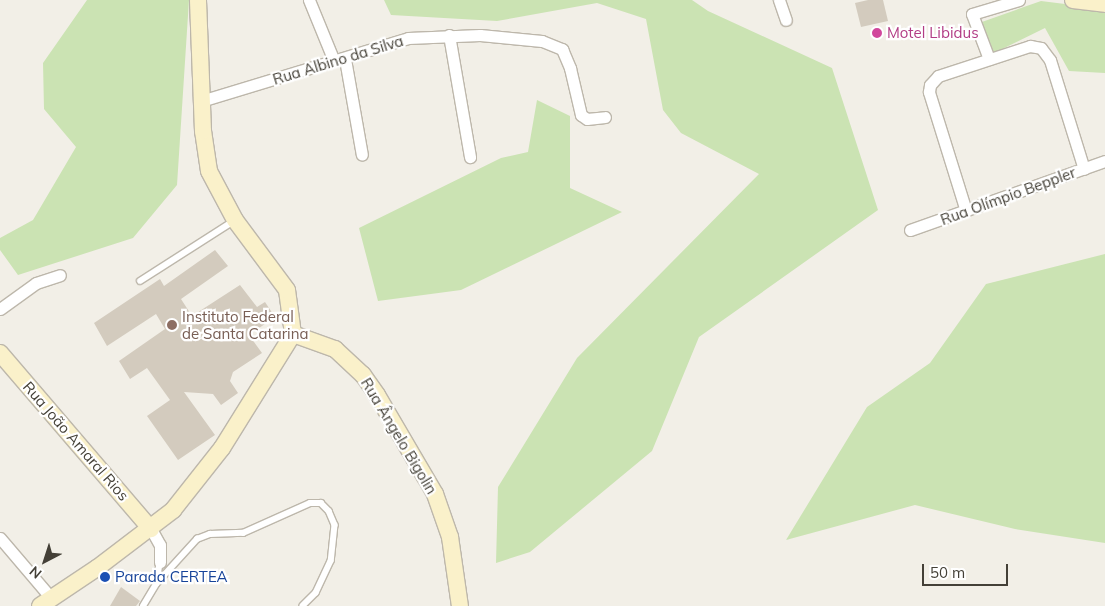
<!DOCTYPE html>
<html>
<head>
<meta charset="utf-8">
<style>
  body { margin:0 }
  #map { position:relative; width:1105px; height:606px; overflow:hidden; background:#f2efe7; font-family:Mulish,sans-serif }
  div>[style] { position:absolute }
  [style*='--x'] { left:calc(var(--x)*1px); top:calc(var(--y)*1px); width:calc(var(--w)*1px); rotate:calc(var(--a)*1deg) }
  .green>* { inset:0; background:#cbe3b3 }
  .building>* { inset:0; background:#d3cbbe }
  .roads { filter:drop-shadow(1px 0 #bdb7ab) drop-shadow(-1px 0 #bdb7ab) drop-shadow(0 1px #bdb7ab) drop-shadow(0 -1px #bdb7ab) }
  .lane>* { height:5.5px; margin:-2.75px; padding:0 2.75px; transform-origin:2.75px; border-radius:2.75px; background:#fff }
  .street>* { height:11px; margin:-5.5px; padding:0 5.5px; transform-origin:5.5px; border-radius:5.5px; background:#fff }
  .secondary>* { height:16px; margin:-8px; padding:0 8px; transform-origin:8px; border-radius:8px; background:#faf1ca }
  .dots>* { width:14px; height:14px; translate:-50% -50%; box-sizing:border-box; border:2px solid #fff; border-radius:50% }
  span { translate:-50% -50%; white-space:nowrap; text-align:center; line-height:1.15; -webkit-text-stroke:4.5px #fff; paint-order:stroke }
  .hotel-label { font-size:15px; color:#b23c85 }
  .left { translate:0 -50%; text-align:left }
  .street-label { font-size:15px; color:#444037 }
  .education-label { font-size:15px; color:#785e54 }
  .transit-label { font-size:15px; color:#164399 }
  .north { position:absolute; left:20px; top:536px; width:50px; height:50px; -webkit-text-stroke:4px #fff; paint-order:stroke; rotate:220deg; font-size:14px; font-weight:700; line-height:20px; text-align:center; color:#444037 }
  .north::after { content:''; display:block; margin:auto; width:18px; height:22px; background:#444037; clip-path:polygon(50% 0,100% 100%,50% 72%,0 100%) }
  .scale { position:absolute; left:922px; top:564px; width:86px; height:22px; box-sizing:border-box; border:2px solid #444037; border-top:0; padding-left:6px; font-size:15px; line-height:18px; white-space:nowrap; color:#444037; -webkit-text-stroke:4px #fff; paint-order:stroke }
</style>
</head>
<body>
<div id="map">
  <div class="green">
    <i style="clip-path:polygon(87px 0,189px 0,177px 185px,133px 238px,18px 275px,0 250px,0 238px,33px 220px,76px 147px,44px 109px,43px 63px)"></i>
    <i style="clip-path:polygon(384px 0,692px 0,708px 11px,832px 68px,878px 210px,699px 337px,652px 451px,530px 552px,496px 563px,498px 487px,577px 358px,759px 174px,681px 133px,663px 110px,646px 19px,597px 3px,497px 21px,391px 15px)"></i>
    <i style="clip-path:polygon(1041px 1px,1105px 9px,1105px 73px,1069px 71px,1045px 28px,992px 54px,979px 23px)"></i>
    <i style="clip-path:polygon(537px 100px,570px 116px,570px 188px,622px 212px,461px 290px,378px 301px,359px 228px,501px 158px,528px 152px)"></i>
    <i style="clip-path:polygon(1105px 254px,1105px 543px,1015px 529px,915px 505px,786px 540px,867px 407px,930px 363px,986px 284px)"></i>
  </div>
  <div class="building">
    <i style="clip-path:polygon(868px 0,883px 0,888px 21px,861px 27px,855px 3px)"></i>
    <i style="clip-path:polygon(215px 250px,228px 266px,181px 299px,192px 316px,240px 285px,257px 307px,265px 302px,275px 317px,249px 335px,262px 353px,233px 372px,230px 381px,238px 393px,221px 405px,213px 394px,184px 392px,215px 435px,178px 460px,147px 416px,170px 400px,147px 368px,130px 379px,119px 361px,165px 329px,156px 314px,107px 346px,94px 323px,160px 279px,164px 286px)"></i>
    <i style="clip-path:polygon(121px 587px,140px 601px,136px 606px,110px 606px)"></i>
  </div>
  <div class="roads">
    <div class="lane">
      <i style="--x:140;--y:281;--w:112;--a:-32.6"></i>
      <i style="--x:156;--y:584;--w:61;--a:-47.7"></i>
      <i style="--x:197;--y:539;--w:14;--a:-21"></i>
      <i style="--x:210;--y:534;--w:33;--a:-2"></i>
      <i style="--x:243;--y:533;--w:73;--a:-24.1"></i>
      <i style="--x:310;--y:503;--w:11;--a:0"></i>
      <i style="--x:321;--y:503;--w:11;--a:45"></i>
      <i style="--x:329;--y:511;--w:15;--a:67"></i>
      <i style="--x:335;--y:525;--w:36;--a:96"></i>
      <i style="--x:331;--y:561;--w:35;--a:115"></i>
      <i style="--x:316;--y:593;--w:18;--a:135"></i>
      <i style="--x:143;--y:606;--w:26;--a:-59"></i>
      <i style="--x:156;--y:584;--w:22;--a:-80"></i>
    </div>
    <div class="street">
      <i style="--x:309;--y:0;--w:66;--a:67.7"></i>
      <i style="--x:779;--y:0;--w:21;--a:71"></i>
      <i style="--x:449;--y:35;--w:124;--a:80.2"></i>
      <i style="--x:345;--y:59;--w:97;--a:80"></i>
      <i style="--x:989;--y:59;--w:48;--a:-110.7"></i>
      <i style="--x:972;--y:14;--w:49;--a:-16.6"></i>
      <i style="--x:201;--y:101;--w:216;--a:-16.9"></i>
      <i style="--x:408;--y:38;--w:72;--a:-2.4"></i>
      <i style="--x:480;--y:35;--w:62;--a:5.5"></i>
      <i style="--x:542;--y:41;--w:22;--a:22"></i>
      <i style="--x:562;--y:49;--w:21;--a:67"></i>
      <i style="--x:570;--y:68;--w:48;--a:76.8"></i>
      <i style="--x:581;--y:115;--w:7;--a:34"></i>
      <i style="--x:587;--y:119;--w:18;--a:-6"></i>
      <i style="--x:966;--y:211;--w:125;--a:-107.3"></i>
      <i style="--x:929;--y:92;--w:7;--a:-82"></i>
      <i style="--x:930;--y:85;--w:12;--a:-48"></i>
      <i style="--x:938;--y:76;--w:97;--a:-18.1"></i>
      <i style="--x:1030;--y:46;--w:11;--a:10"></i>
      <i style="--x:1041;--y:48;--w:15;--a:53"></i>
      <i style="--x:1050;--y:60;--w:114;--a:72.7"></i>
      <i style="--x:910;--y:230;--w:207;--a:-19.5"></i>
      <i style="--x:0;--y:309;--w:44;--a:-35.8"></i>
      <i style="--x:36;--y:283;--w:25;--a:-18"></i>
      <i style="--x:151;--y:529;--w:18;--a:61"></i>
      <i style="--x:160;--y:545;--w:17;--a:90"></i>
      <i style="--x:0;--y:538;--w:80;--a:49.6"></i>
    </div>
    <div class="secondary">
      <i style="--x:1073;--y:0;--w:32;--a:7"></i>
      <i style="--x:293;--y:334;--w:45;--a:19.7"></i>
      <i style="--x:335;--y:349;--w:38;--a:43"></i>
      <i style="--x:363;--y:375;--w:24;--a:55"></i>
      <i style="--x:377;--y:395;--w:115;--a:59.6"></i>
      <i style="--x:435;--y:494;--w:46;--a:70.8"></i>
      <i style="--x:450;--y:537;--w:70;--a:81.8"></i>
      <i style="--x:0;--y:353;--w:232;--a:49.4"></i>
      <i style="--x:40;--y:606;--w:69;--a:-33.7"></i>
      <i style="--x:97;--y:568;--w:96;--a:-37.3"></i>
      <i style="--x:173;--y:510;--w:79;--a:-51.7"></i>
      <i style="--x:222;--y:448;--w:134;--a:-58.1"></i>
      <i style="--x:293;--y:334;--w:44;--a:-97.8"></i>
      <i style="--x:287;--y:290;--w:87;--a:-126.6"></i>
      <i style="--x:235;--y:220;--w:55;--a:-118"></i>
      <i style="--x:209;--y:171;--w:40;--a:-98.5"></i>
      <i style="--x:203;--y:131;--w:131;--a:-92.2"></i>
    </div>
  </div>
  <div class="dots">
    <i style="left:877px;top:33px;background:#d1479c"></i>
    <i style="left:172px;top:325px;background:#8d6e63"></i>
    <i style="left:105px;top:577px;background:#1a4fb4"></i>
  </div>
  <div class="hotel-label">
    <span class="left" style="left:887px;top:33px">Motel Libidus</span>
  </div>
  <div class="street-label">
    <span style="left:338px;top:60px;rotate:-17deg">Rua Albino da Silva</span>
    <span style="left:1008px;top:196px;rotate:-20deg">Rua Olímpio Beppler</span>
    <span style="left:399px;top:436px;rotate:59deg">Rua Ângelo Bigolin</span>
    <span style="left:76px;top:441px;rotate:49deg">Rua João Amaral Rios</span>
  </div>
  <div class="education-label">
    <span class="left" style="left:182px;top:325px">Instituto Federal<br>de Santa Catarina</span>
  </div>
  <div class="transit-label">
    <span class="left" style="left:115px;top:577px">Parada CERTEA</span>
  </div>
  <div class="north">N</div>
  <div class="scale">50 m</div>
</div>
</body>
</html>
